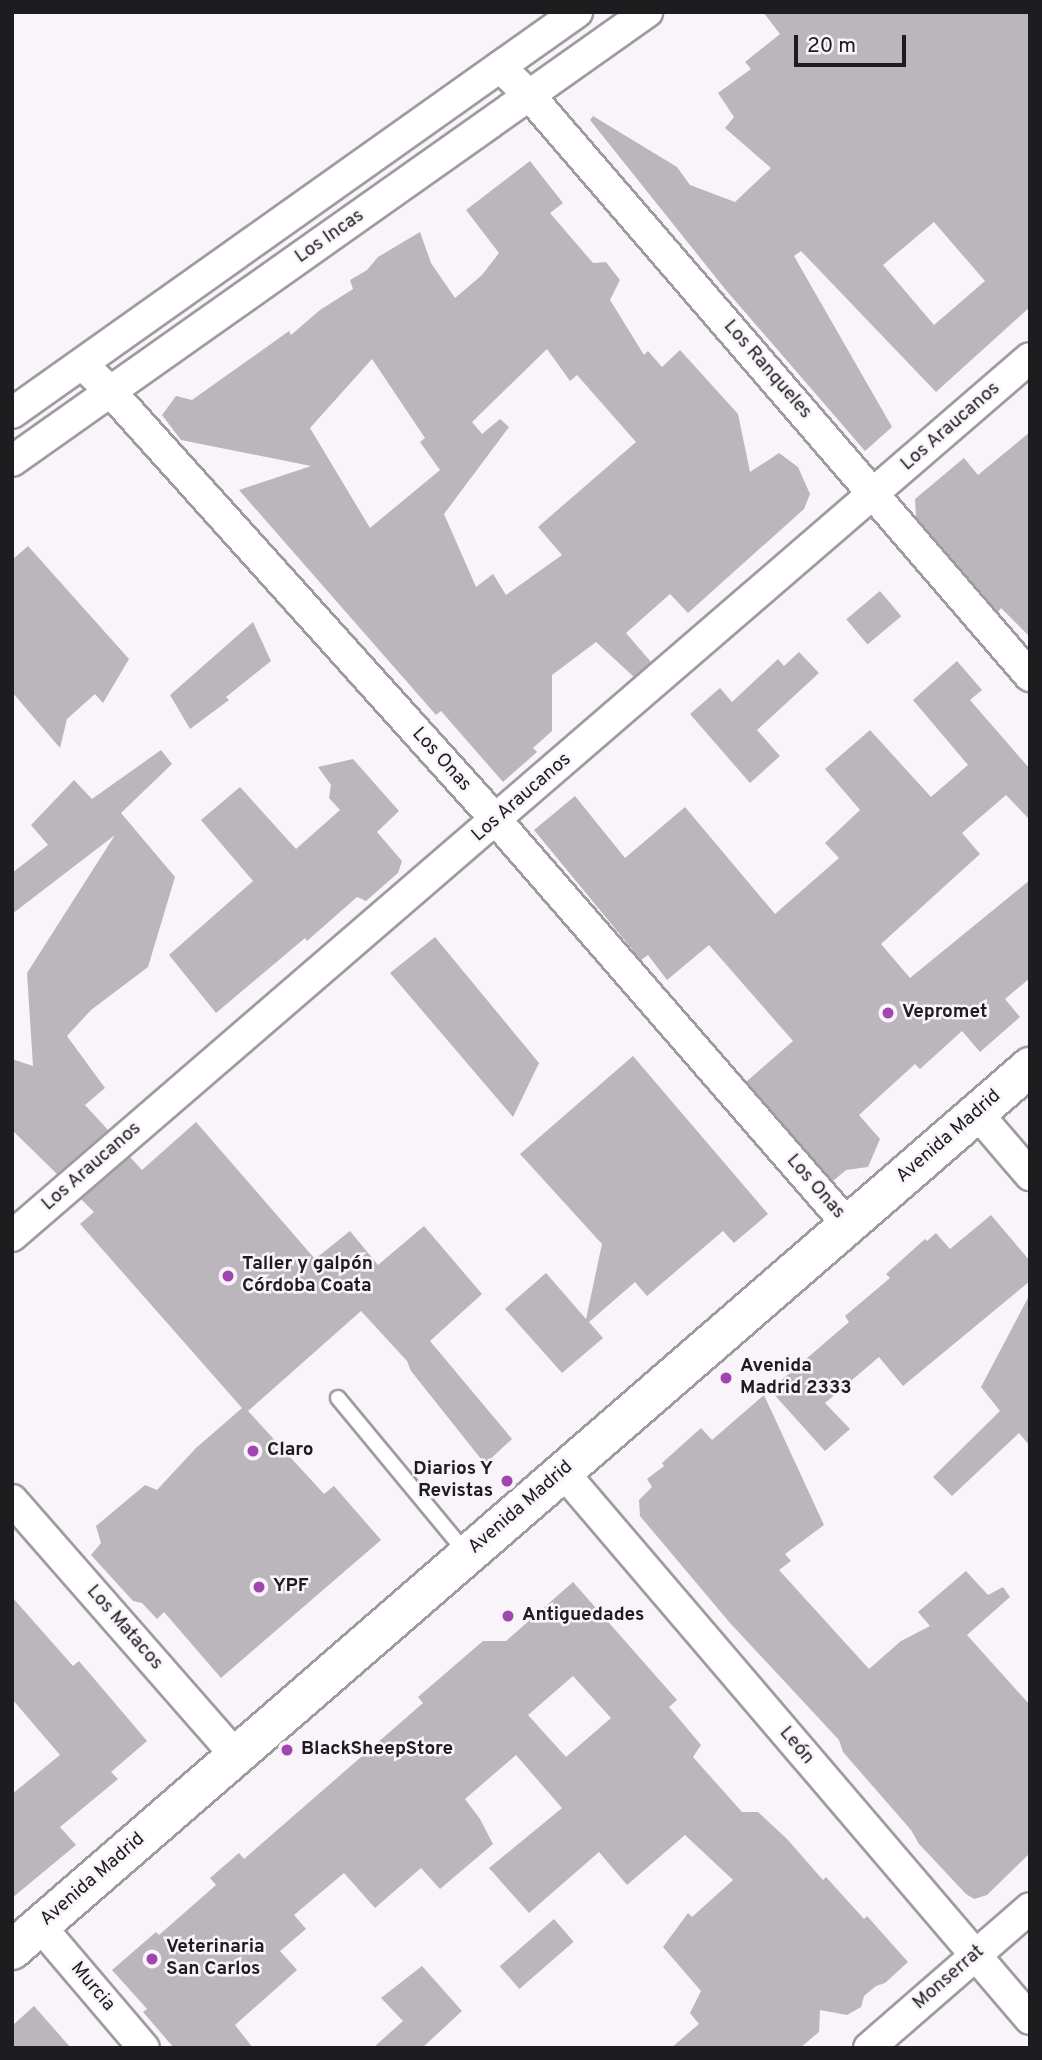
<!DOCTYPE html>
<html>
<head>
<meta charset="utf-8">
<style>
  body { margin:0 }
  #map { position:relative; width:1042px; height:2060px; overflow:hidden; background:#f8f4f9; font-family:Overpass,sans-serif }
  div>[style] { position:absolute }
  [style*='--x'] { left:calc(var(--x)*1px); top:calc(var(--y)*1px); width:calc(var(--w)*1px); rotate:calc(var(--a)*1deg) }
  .building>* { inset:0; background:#bbb6bb; transform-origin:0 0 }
  .roads { filter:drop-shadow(2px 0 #9f9ba0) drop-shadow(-2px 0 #9f9ba0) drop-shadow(0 2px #9f9ba0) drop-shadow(0 -2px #9f9ba0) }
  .lane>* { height:14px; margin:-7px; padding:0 7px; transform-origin:7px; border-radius:7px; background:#fff }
  .street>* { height:30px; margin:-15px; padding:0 15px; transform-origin:15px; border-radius:15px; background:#fff }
  .secondary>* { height:38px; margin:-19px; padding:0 19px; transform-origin:19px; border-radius:19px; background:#fff }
  .dots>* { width:19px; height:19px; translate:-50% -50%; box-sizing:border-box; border:4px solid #f8f4f9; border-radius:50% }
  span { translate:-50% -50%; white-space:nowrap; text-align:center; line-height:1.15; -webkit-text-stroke:5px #f8f4f9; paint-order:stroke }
  .street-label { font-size:19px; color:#1d1c1e }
  .poi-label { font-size:19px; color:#1d1c1e; font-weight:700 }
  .left { translate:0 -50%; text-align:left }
  .right { translate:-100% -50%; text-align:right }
  .frame { position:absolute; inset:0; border:14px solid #1d1c1e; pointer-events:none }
  .scale { position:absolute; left:794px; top:35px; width:112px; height:32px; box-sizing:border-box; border:4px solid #1d1c1e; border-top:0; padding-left:9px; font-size:21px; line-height:24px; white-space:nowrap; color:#1d1c1e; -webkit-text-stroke:5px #f8f4f9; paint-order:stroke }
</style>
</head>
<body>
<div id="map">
  <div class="building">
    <i style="clip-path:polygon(evenodd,763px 12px,1030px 12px,1030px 307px,936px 392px,801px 251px,794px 256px,892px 427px,865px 451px,725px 289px,590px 120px,593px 116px,677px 167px,690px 185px,735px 202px,771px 168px,725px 128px,734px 117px,718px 93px,751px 69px,745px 62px,780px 34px,763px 12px,934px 222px,985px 281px,934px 325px,883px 265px,934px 222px)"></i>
    <i style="clip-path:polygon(evenodd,530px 161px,563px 203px,550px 213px,593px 263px,606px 262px,620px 280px,610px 300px,644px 355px,648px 351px,662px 367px,680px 350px,738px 414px,750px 472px,779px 453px,798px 467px,810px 494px,804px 509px,688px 613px,670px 594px,626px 633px,651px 662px,634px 677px,596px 642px,552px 675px,552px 731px,533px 748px,537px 752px,503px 782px,441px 711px,436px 715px,239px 490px,311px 466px,181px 440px,162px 415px,176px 396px,192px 400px,289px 331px,291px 335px,320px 310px,353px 289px,350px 280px,367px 270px,378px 257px,420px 232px,431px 263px,455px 298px,482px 275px,499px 253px,466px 210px,530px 161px,547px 349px,570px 381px,577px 375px,636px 442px,538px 527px,562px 555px,506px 595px,493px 574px,476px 587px,444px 514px,509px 427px,500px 419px,482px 434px,472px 422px,547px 349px,530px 161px,372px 359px,425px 438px,420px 442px,440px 470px,370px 528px,310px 428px,372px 359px)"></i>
    <i style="clip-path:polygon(1030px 432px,1030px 637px,1001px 608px,998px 612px,916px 517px,915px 499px,964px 458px,978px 475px)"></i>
    <i style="clip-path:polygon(28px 546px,129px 659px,103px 703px,95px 694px,67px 719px,60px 748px,12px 692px,12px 560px)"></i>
    <i style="left:880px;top:591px;width:33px;height:44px;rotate:50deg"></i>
    <i style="clip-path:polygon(253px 622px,271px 661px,226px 697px,229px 700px,190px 729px,170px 695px)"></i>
    <i style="clip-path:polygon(799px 652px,819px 673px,757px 730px,780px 756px,750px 783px,690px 714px,720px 688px,732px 702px,778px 659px,784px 666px)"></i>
    <i style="clip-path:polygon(957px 661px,982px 690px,970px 700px,1030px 769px,1030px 820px,1006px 795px,962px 833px,980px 854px,881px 944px,910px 978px,1030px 880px,1030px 978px,1005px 999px,1020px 1017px,980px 1052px,962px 1031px,920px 1069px,915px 1064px,859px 1115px,880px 1139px,868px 1167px,846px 1170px,833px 1181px,746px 1082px,793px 1041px,709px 945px,667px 980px,648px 955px,641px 960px,534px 830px,575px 796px,625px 858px,685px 807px,775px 914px,839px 858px,825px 843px,860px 810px,825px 769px,870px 730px,931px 797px,968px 765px,913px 700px)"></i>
    <i style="clip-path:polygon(161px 750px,172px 764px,121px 813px,175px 877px,148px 967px,91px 1010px,67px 1036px,105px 1088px,85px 1105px,108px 1130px,57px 1174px,12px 1130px,12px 1059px,33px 1066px,27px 973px,115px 835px,12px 914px,12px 873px,48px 845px,31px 825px,74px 780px,92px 799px)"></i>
    <i style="clip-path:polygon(353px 759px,399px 811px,377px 832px,402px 861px,398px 873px,366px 901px,357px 897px,307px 941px,305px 938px,216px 1013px,169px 955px,253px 881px,201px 820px,240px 787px,296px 849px,340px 810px,329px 798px,331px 785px,318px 767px)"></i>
    <i style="clip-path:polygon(435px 937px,539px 1063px,513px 1117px,390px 973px)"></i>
    <i style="clip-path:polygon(633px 1056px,768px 1214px,734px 1243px,723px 1231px,647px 1296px,635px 1282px,589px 1322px,603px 1338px,562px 1373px,505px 1309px,546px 1273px,586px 1319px,602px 1244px,520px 1154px)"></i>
    <i style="clip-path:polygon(196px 1122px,315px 1259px,350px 1231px,378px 1265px,424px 1226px,482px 1294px,430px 1341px,512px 1439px,485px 1464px,411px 1371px,407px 1361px,361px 1311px,248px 1411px,324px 1494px,334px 1486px,381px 1540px,221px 1678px,164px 1612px,157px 1619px,142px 1603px,133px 1601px,91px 1555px,101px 1543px,96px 1526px,145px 1485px,157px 1490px,196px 1448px,242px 1408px,80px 1224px,94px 1212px,81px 1199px,130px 1157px,142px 1170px)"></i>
    <i style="clip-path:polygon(991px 1215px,1030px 1261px,1030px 1281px,903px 1386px,879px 1357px,825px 1403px,850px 1429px,825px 1451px,770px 1390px,849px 1322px,845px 1316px,890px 1278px,886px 1274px,925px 1239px,927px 1241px,936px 1233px,950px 1249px)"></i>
    <i style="clip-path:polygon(1030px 1294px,1030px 1446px,1019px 1433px,952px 1496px,933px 1477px,1000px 1411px,981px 1387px)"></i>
    <i style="clip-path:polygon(764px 1395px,824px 1525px,785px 1554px,791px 1561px,779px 1570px,869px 1669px,901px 1641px,930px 1626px,918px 1612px,966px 1571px,988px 1595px,1003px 1587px,1010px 1597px,967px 1635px,1030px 1705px,1030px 1853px,987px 1895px,974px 1899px,966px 1894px,919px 1844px,911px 1830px,843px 1752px,839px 1740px,730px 1623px,640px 1516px,639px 1500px,652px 1487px,647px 1479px,664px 1466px,662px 1463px,701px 1428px,712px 1440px)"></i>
    <i style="clip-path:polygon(evenodd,573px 1582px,677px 1700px,669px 1707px,701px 1745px,693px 1757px,742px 1812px,758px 1812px,787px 1839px,823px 1880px,826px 1877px,864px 1919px,867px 1916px,908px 1962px,885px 1983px,876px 1986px,864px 1996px,861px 2007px,847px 2015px,820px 2010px,819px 2032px,800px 2048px,671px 2048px,699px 2024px,690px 2013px,701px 1991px,663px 1947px,688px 1913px,692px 1917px,733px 1880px,685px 1835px,627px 1885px,599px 1852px,529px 1913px,489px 1868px,562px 1808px,516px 1755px,465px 1799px,480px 1819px,493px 1844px,440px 1889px,421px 1868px,375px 1908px,344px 1873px,294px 1915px,306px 1929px,280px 1951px,297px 1970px,235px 2025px,253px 2048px,174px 2048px,143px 2012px,147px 2009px,112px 1970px,156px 1932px,159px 1935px,216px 1885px,210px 1878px,239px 1853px,244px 1859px,423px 1703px,418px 1697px,483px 1641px,506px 1641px,573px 1582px,573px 1676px,611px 1718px,566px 1757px,528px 1715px,573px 1676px)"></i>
    <i style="clip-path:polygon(12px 1597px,73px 1666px,79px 1661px,147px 1741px,111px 1772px,118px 1779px,60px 1827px,76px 1845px,12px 1898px,12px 1794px,60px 1755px,12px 1699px)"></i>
    <i style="left:554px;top:1919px;width:30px;height:72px;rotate:49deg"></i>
    <i style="clip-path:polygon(422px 1966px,462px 2011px,422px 2048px,373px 2048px,403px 2021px,381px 1998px)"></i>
    <i style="clip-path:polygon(34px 2006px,71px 2048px,12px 2048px,12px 2026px)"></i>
  </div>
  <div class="roads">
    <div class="lane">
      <i style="--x:338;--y:1398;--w:202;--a:50.4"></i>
    </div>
    <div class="street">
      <i style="--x:500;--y:67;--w:42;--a:44"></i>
      <i style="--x:530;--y:96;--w:766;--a:49.24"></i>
      <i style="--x:83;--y:365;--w:39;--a:44"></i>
      <i style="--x:111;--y:392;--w:576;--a:48.03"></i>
      <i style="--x:496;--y:820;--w:537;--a:49"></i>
      <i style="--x:12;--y:413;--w:693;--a:-35.36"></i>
      <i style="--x:12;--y:461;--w:778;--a:-35.26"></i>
      <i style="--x:977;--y:1113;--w:82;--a:49.5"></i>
      <i style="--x:12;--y:1236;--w:1344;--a:-40.78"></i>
      <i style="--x:563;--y:1472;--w:719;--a:49.51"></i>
      <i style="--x:12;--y:1500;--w:340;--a:48.8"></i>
      <i style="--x:40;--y:1926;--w:160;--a:49.6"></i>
      <i style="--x:869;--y:2048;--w:213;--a:-41"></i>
    </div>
    <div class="secondary">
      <i style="--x:12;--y:1950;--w:1348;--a:-40.94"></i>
    </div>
  </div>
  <div class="dots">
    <i style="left:888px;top:1013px;background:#a146b1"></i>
    <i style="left:228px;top:1276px;background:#a146b1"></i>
    <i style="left:726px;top:1378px;background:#a146b1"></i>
    <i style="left:253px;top:1451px;background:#a146b1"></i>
    <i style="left:507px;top:1481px;background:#a146b1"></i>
    <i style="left:259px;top:1587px;background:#a146b1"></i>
    <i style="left:508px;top:1616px;background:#a146b1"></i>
    <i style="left:287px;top:1750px;background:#a146b1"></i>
    <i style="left:152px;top:1959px;background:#a146b1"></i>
  </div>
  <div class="street-label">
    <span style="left:330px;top:237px;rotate:-35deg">Los Incas</span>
    <span style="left:767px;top:370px;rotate:49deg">Los Ranqueles</span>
    <span style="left:951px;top:427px;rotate:-41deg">Los Araucanos</span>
    <span style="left:441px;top:760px;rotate:48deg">Los Onas</span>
    <span style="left:522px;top:798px;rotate:-41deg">Los Araucanos</span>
    <span style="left:949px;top:1137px;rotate:-41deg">Avenida Madrid</span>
    <span style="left:92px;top:1167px;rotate:-41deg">Los Araucanos</span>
    <span style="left:815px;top:1187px;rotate:49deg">Los Onas</span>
    <span style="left:521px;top:1508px;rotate:-41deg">Avenida Madrid</span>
    <span style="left:124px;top:1628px;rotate:49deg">Los Matacos</span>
    <span style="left:796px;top:1746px;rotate:50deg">León</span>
    <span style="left:93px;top:1880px;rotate:-41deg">Avenida Madrid</span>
    <span style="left:949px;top:1978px;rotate:-41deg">Monserrat</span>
    <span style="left:92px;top:1987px;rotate:50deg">Murcia</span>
  </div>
  <div class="poi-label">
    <span class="left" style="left:902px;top:1013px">Vepromet</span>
    <span class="left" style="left:242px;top:1276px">Taller y galpón<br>Córdoba Coata</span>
    <span class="left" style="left:740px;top:1378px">Avenida<br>Madrid 2333</span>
    <span class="left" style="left:267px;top:1451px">Claro</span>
    <span class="right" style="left:493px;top:1481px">Diarios Y<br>Revistas</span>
    <span class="left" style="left:273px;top:1587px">YPF</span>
    <span class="left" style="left:522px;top:1616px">Antiguedades</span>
    <span class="left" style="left:301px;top:1750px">BlackSheepStore</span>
    <span class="left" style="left:166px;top:1959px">Veterinaria<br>San Carlos</span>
  </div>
  <div class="frame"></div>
  <div class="scale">20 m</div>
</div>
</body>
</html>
